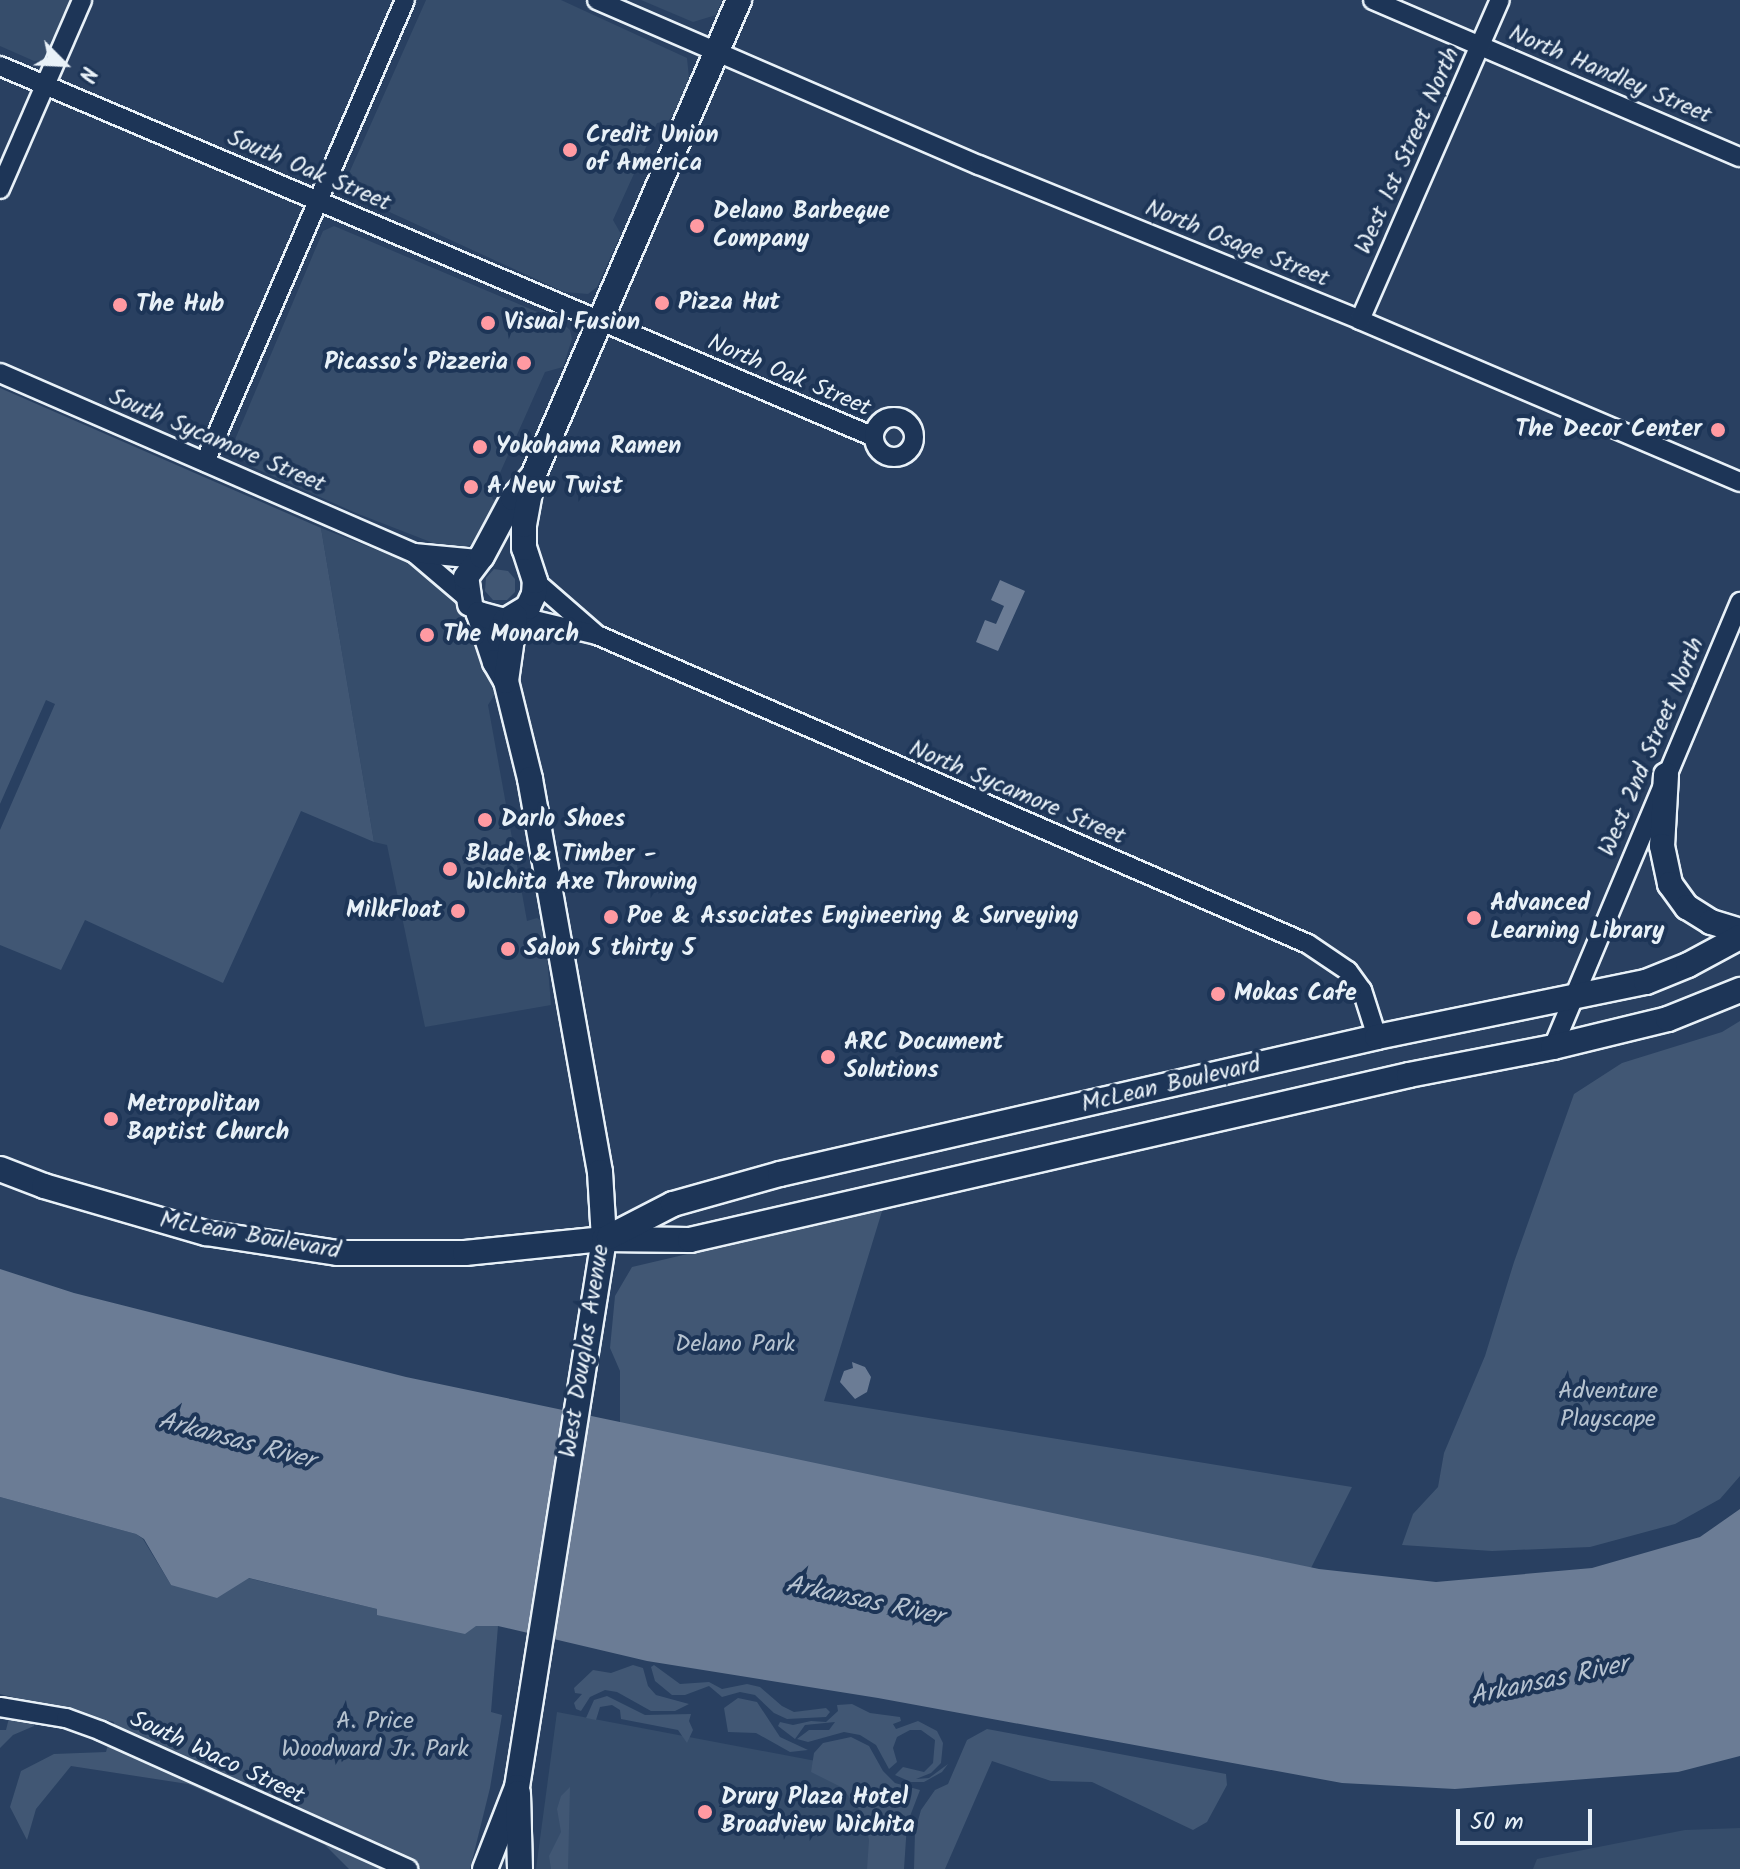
<!DOCTYPE html>
<html>
<head>
<meta charset="utf-8">
<style>
  body { margin:0 }
  #map { position:relative; width:1740px; height:1869px; overflow:hidden; background:#294061; font-family:Kalam,sans-serif }
  div>[style] { position:absolute }
  [style*='--x'] { left:calc(var(--x)*1px); top:calc(var(--y)*1px); width:calc(var(--w)*1px); rotate:calc(var(--a)*1deg) }
  .built>* { inset:0; background:#364d6b }
  .green>* { inset:0; background:#415774 }
  .water>* { inset:0; background:#6b7c95 }
  .roads { filter:drop-shadow(2px 0 #e8f1f8) drop-shadow(-2px 0 #e8f1f8) drop-shadow(0 2px #e8f1f8) drop-shadow(0 -2px #e8f1f8) }
  .minor>* { height:18px; margin:-9px; padding:0 9px; transform-origin:9px; border-radius:9px; background:#1d3557 }
  .minor>.ring { margin:-9px; padding:0; box-sizing:content-box; background:none; border:18px solid #1d3557; border-radius:50% }
  .major>* { height:24px; margin:-12px; padding:0 12px; transform-origin:12px; border-radius:12px; background:#1d3557 }
  .dots>* { width:22px; height:22px; translate:-50% -50%; box-sizing:border-box; border:4px solid #1d3557; border-radius:50% }
  span { translate:-50% -50%; white-space:nowrap; text-align:center; line-height:1.15; -webkit-text-stroke:8px #1d3557; paint-order:stroke }
  .street-label { font-size:24px; color:#e8f1f8 }
  .poi-label { font-size:24px; color:#e8f1f8; font-weight:700 }
  .left { translate:0 -50%; text-align:left }
  .right { translate:-100% -50%; text-align:right }
  .park-label { font-size:24px; color:#b6c3d0 }
  .water-label { font-size:26px; color:#b6c2d0; font-style:italic }
  .north { position:absolute; left:24px; top:24px; width:80px; height:80px; -webkit-text-stroke:6px #1d3557; paint-order:stroke; rotate:114deg; font-size:22px; font-weight:700; line-height:32px; text-align:center; color:#e8f1f8 }
  .north::after { content:''; display:block; margin:auto; width:28px; height:36px; background:#e8f1f8; clip-path:polygon(50% 0,100% 100%,50% 72%,0 100%) }
  .scale { position:absolute; left:1456px; top:1809px; width:136px; height:36px; box-sizing:border-box; border:4px solid #e8f1f8; border-top:0; padding-left:10px; font-size:24px; line-height:28px; white-space:nowrap; color:#e8f1f8; -webkit-text-stroke:6px #1d3557; paint-order:stroke }
</style>
</head>
<body>
<div id="map">
  <div class="built">
    <i style="clip-path:polygon(0 0,72px 0,44px 60px,34px 61px,0 46px)"></i>
    <i style="clip-path:polygon(426px 0,561px 0,687px 58px,689px 78px,675px 113px,668px 121px,657px 123px,613px 220px,621px 234px,597px 287px,588px 294px,564px 292px,348px 193px,346px 180px)"></i>
    <i style="clip-path:polygon(641px 0,722px 0,716px 15px,693px 22px)"></i>
    <i style="clip-path:polygon(334px 226px,561px 322px,570px 330px,572px 339px,563px 367px,545px 372px,491px 493px,493px 500px,501px 497px,484px 539px,473px 545px,446px 548px,356px 513px,248px 465px,231px 449px,323px 231px)"></i>
    <i style="clip-path:polygon(321px 528px,415px 565px,456px 597px,470px 618px,497px 691px,488px 705px,527px 921px,537px 918px,543px 922px,545px 931px,551px 1005px,425px 1027px,387px 845px,374px 842px)"></i>
    <i style="clip-path:polygon(557px 1712px,837px 1765px,879px 1802px,880px 1869px,536px 1869px)"></i>
    <i style="clip-path:polygon(1740px 1828px,1740px 1869px,1533px 1869px,1537px 1859px,1685px 1830px)"></i>
  </div>
  <div class="green">
    <i style="clip-path:polygon(0 388px,321px 528px,374px 842px,301px 811px,223px 983px,85px 920px,61px 970px,0 945px,0 830px,55px 704px,46px 700px,0 804px)"></i>
    <i style="clip-path:polygon(494px 569px,508px 571px,515px 579px,515px 592px,507px 600px,493px 600px,485px 591px,486px 578px)"></i>
    <i style="clip-path:polygon(1740px 1021px,1740px 1476px,1720px 1499px,1675px 1524px,1590px 1547px,1492px 1551px,1402px 1545px,1413px 1514px,1438px 1487px,1444px 1453px,1485px 1356px,1514px 1262px,1574px 1094px,1622px 1063px,1722px 1032px)"></i>
    <i style="clip-path:polygon(883px 1208px,824px 1401px,1352px 1487px,1311px 1568px,620px 1424px,620px 1371px,610px 1348px,615px 1296px,632px 1267px)"></i>
    <i style="clip-path:polygon(0 1497px,136px 1534px,143px 1539px,171px 1585px,248px 1578px,377px 1609px,377px 1614px,498px 1626px,491px 1712px,502px 1715px,490px 1788px,470px 1869px,349px 1869px,325px 1845px,188px 1784px,71px 1766px,36px 1809px,27px 1840px,10px 1807px,21px 1771px,54px 1754px,106px 1752px,114px 1722px,0 1694px)"></i>
    <i style="clip-path:polygon(633px 1665px,643px 1668px,648px 1686px,656px 1695px,689px 1704px,675px 1711px,651px 1711px,617px 1692px,605px 1690px,590px 1697px,581px 1711px,576px 1709px,574px 1703px,582px 1694px,575px 1693px,574px 1688px,593px 1670px,611px 1673px)"></i>
    <i style="clip-path:polygon(654px 1665px,680px 1684px,709px 1682px,722px 1689px,747px 1684px,760px 1687px,782px 1706px,794px 1712px,826px 1708px,830px 1712px,826px 1717px,787px 1719px,774px 1713px,755px 1695px,740px 1692px,722px 1697px,709px 1686px,685px 1695px,672px 1695px,655px 1681px,651px 1667px)"></i>
    <i style="clip-path:polygon(607px 1696px,645px 1715px,691px 1714px,689px 1721px,693px 1730px,687px 1743px,678px 1730px,621px 1719px,620px 1710px,612px 1705px,600px 1707px,596px 1720px,586px 1718px,594px 1700px)"></i>
    <i style="clip-path:polygon(738px 1698px,757px 1702px,780px 1737px,808px 1750px,790px 1752px,756px 1733px,728px 1732px,724px 1708px)"></i>
    <i style="clip-path:polygon(852px 1704px,870px 1713px,900px 1717px,901px 1721px,893px 1724px,896px 1729px,918px 1721px,937px 1731px,943px 1743px,941px 1763px,931px 1773px,916px 1779px,929px 1778px,948px 1764px,942px 1772px,924px 1782px,911px 1782px,895px 1775px,903px 1767px,924px 1772px,933px 1763px,935px 1740px,921px 1730px,910px 1730px,897px 1737px,893px 1748px,897px 1762px,889px 1769px,876px 1745px,860px 1735px,844px 1732px,808px 1742px,797px 1739px,809px 1730px,829px 1730px,835px 1722px,805px 1725px,795px 1739px,778px 1726px,780px 1722px,793px 1725px,811px 1721px,826px 1722px,838px 1711px,837px 1705px)"></i>
    <i style="clip-path:polygon(9px 1718px,35px 1720px,34px 1726px,13px 1735px,0 1748px,0 1730px,6px 1730px)"></i>
    <i style="clip-path:polygon(987px 1729px,1226px 1774px,1227px 1785px,1207px 1822px,1193px 1830px,1092px 1782px,1051px 1781px,992px 1761px,945px 1869px,914px 1869px,915px 1831px,921px 1810px,935px 1790px,948px 1784px,967px 1740px)"></i>
    <i style="clip-path:polygon(851px 1737px,869px 1746px,883px 1771px,895px 1783px,920px 1790px,907px 1824px,904px 1869px,867px 1869px,869px 1840px,863px 1814px,841px 1787px,811px 1772px,814px 1753px,823px 1743px)"></i>
    <i style="clip-path:polygon(570px 1787px,568px 1869px,551px 1869px,549px 1856px,561px 1832px,557px 1809px,561px 1796px)"></i>
  </div>
  <div class="water">
    <i style="clip-path:polygon(1000px 580px,1025px 591px,998px 651px,976px 642px,985px 620px,996px 624px,1004px 606px,991px 600px)"></i>
    <i style="clip-path:polygon(0 1269px,74px 1293px,406px 1377px,1319px 1569px,1436px 1582px,1592px 1568px,1700px 1537px,1740px 1509px,1740px 1756px,1678px 1772px,1455px 1789px,1342px 1783px,878px 1698px,647px 1661px,498px 1626px,476px 1626px,465px 1634px,377px 1615px,377px 1609px,249px 1578px,217px 1598px,171px 1585px,144px 1539px,136px 1534px,0 1497px)"></i>
    <i style="clip-path:polygon(852px 1362px,865px 1367px,871px 1377px,867px 1392px,855px 1399px,840px 1382px,844px 1371px,853px 1368px)"></i>
  </div>
  <div class="roads">
    <div class="minor">
      <i style="--x:597;--y:0;--w:416;--a:23.4"></i>
      <i style="--x:979;--y:165;--w:411;--a:22.1"></i>
      <i style="--x:1360;--y:320;--w:413;--a:23.1"></i>
      <i style="--x:1373;--y:0;--w:399;--a:23.2"></i>
      <i style="--x:0;--y:66;--w:949;--a:23"></i>
      <i style="--x:0;--y:189;--w:206;--a:-66.5"></i>
      <i style="--x:1360;--y:320;--w:349;--a:-66.4"></i>
      <i style="--x:0;--y:373;--w:451;--a:23.5"></i>
      <i style="--x:414;--y:553;--w:71;--a:40.4"></i>
      <i class="ring" style="left:874px;top:417px;width:22px;height:22px"></i>
      <i style="--x:205;--y:462;--w:503;--a:-66.59"></i>
      <i style="--x:414;--y:553;--w:64;--a:5.4"></i>
      <i style="--x:535;--y:581;--w:82;--a:41.1"></i>
      <i style="--x:518;--y:616;--w:81;--a:13.5"></i>
      <i style="--x:597;--y:635;--w:775;--a:23.49"></i>
      <i style="--x:1308;--y:944;--w:48;--a:34"></i>
      <i style="--x:1348;--y:971;--w:24;--a:54"></i>
      <i style="--x:1362;--y:990;--w:49;--a:72.3"></i>
      <i style="--x:1553;--y:1047;--w:483;--a:-67.2"></i>
      <i style="--x:0;--y:1707;--w:67;--a:9.5"></i>
      <i style="--x:66;--y:1718;--w:37;--a:20"></i>
      <i style="--x:101;--y:1731;--w:337;--a:24.2"></i>
    </div>
    <div class="major">
      <i style="--x:470;--y:604;--w:27;--a:-98"></i>
      <i style="--x:466;--y:577;--w:26;--a:-53"></i>
      <i style="--x:482;--y:556;--w:66;--a:-61.9"></i>
      <i style="--x:513;--y:498;--w:30;--a:-48"></i>
      <i style="--x:479;--y:614;--w:51;--a:71.6"></i>
      <i style="--x:495;--y:662;--w:22;--a:60"></i>
      <i style="--x:506;--y:681;--w:101;--a:76.2"></i>
      <i style="--x:530;--y:779;--w:399;--a:79.9"></i>
      <i style="--x:600;--y:1172;--w:67;--a:86.6"></i>
      <i style="--x:604;--y:1239;--w:555;--a:99.02"></i>
      <i style="--x:517;--y:1787;--w:88;--a:111.3"></i>
      <i style="--x:479;--y:614;--w:27;--a:15"></i>
      <i style="--x:505;--y:621;--w:27;--a:-31"></i>
      <i style="--x:528;--y:607;--w:14;--a:-65"></i>
      <i style="--x:534;--y:594;--w:13;--a:-86"></i>
      <i style="--x:535;--y:581;--w:35;--a:-108"></i>
      <i style="--x:524;--y:548;--w:23;--a:-90"></i>
      <i style="--x:524;--y:525;--w:50;--a:-79.6"></i>
      <i style="--x:533;--y:476;--w:519;--a:-66.6"></i>
      <i style="--x:506;--y:681;--w:65;--a:-82"></i>
      <i style="--x:1666;--y:775;--w:71;--a:93.2"></i>
      <i style="--x:1662;--y:846;--w:39;--a:78"></i>
      <i style="--x:1670;--y:884;--w:29;--a:54"></i>
      <i style="--x:1687;--y:907;--w:28;--a:32"></i>
      <i style="--x:1711;--y:922;--w:30;--a:17"></i>
      <i style="--x:0;--y:1169;--w:47;--a:21.1"></i>
      <i style="--x:44;--y:1186;--w:169;--a:16.2"></i>
      <i style="--x:206;--y:1233;--w:134;--a:8.6"></i>
      <i style="--x:338;--y:1253;--w:127;--a:0"></i>
      <i style="--x:465;--y:1253;--w:140;--a:-5.8"></i>
      <i style="--x:604;--y:1239;--w:86;--a:0.7"></i>
      <i style="--x:690;--y:1240;--w:738;--a:-12.92"></i>
      <i style="--x:1409;--y:1075;--w:147;--a:-11"></i>
      <i style="--x:1553;--y:1047;--w:118;--a:-13.7"></i>
      <i style="--x:1668;--y:1019;--w:78;--a:-21.9"></i>
      <i style="--x:609;--y:1237;--w:72;--a:-27.3"></i>
      <i style="--x:673;--y:1204;--w:111;--a:-15.7"></i>
      <i style="--x:780;--y:1174;--w:613;--a:-12.92"></i>
      <i style="--x:1377;--y:1037;--w:275;--a:-11.6"></i>
      <i style="--x:1646;--y:982;--w:45;--a:-22"></i>
      <i style="--x:1688;--y:965;--w:59;--a:-28.3"></i>
      <i style="--x:518;--y:1793;--w:76;--a:88.5"></i>
    </div>
  </div>
  <div class="dots">
    <i style="left:570px;top:150px;background:#ff9aa2"></i>
    <i style="left:697px;top:226px;background:#ff9aa2"></i>
    <i style="left:662px;top:303px;background:#ff9aa2"></i>
    <i style="left:120px;top:305px;background:#ff9aa2"></i>
    <i style="left:488px;top:323px;background:#ff9aa2"></i>
    <i style="left:524px;top:363px;background:#ff9aa2"></i>
    <i style="left:1718px;top:430px;background:#ff9aa2"></i>
    <i style="left:480px;top:447px;background:#ff9aa2"></i>
    <i style="left:471px;top:487px;background:#ff9aa2"></i>
    <i style="left:427px;top:635px;background:#ff9aa2"></i>
    <i style="left:485px;top:820px;background:#ff9aa2"></i>
    <i style="left:450px;top:869px;background:#ff9aa2"></i>
    <i style="left:458px;top:911px;background:#ff9aa2"></i>
    <i style="left:611px;top:917px;background:#ff9aa2"></i>
    <i style="left:1474px;top:918px;background:#ff9aa2"></i>
    <i style="left:508px;top:949px;background:#ff9aa2"></i>
    <i style="left:1218px;top:994px;background:#ff9aa2"></i>
    <i style="left:828px;top:1057px;background:#ff9aa2"></i>
    <i style="left:111px;top:1119px;background:#ff9aa2"></i>
    <i style="left:705px;top:1812px;background:#ff9aa2"></i>
  </div>
  <div class="street-label">
    <span style="left:1610px;top:75px;rotate:23deg">North Handley Street</span>
    <span style="left:1408px;top:151px;rotate:-66deg">West 1st Street North</span>
    <span style="left:309px;top:171px;rotate:23deg">South Oak Street</span>
    <span style="left:1237px;top:244px;rotate:22deg">North Osage Street</span>
    <span style="left:789px;top:376px;rotate:23deg">North Oak Street</span>
    <span style="left:217px;top:441px;rotate:23deg">South Sycamore Street</span>
    <span style="left:1652px;top:747px;rotate:-67deg">West 2nd Street North</span>
    <span style="left:1017px;top:793px;rotate:23deg">North Sycamore Street</span>
    <span style="left:1171px;top:1085px;rotate:-13deg">McLean Boulevard</span>
    <span style="left:250px;top:1236px;rotate:10deg">McLean Boulevard</span>
    <span style="left:585px;top:1351px;rotate:-81deg">West Douglas Avenue</span>
    <span style="left:217px;top:1758px;rotate:25deg">South Waco Street</span>
  </div>
  <div class="poi-label">
    <span class="left" style="left:586px;top:150px">Credit Union<br>of America</span>
    <span class="left" style="left:713px;top:226px">Delano Barbeque<br>Company</span>
    <span class="left" style="left:678px;top:303px">Pizza Hut</span>
    <span class="left" style="left:136px;top:305px">The Hub</span>
    <span class="left" style="left:504px;top:323px">Visual Fusion</span>
    <span class="right" style="left:508px;top:363px">Picasso's Pizzeria</span>
    <span class="right" style="left:1702px;top:430px">The Decor Center</span>
    <span class="left" style="left:496px;top:447px">Yokohama Ramen</span>
    <span class="left" style="left:487px;top:487px">A New Twist</span>
    <span class="left" style="left:443px;top:635px">The Monarch</span>
    <span class="left" style="left:501px;top:820px">Darlo Shoes</span>
    <span class="left" style="left:466px;top:869px">Blade &amp; Timber -<br>WIchita Axe Throwing</span>
    <span class="left" style="left:1490px;top:918px">Advanced<br>Learning Library</span>
    <span class="right" style="left:442px;top:911px">MilkFloat</span>
    <span class="left" style="left:627px;top:917px">Poe &amp; Associates Engineering &amp; Surveying</span>
    <span class="left" style="left:524px;top:949px">Salon 5 thirty 5</span>
    <span class="left" style="left:1234px;top:994px">Mokas Cafe</span>
    <span class="left" style="left:844px;top:1057px">ARC Document<br>Solutions</span>
    <span class="left" style="left:127px;top:1119px">Metropolitan<br>Baptist Church</span>
    <span class="left" style="left:721px;top:1812px">Drury Plaza Hotel<br>Broadview Wichita</span>
  </div>
  <div class="park-label">
    <span style="left:735px;top:1345px">Delano Park</span>
    <span style="left:1608px;top:1406px">Adventure<br>Playscape</span>
    <span style="left:375px;top:1736px">A. Price<br>Woodward Jr. Park</span>
  </div>
  <div class="water-label">
    <span style="left:236px;top:1442px;rotate:15deg">Arkansas River</span>
    <span style="left:864px;top:1602px;rotate:12deg">Arkansas River</span>
    <span style="left:1549px;top:1682px;rotate:-12deg">Arkansas River</span>
  </div>
  <div class="north">N</div>
  <div class="scale">50 m</div>
</div>
</body>
</html>
